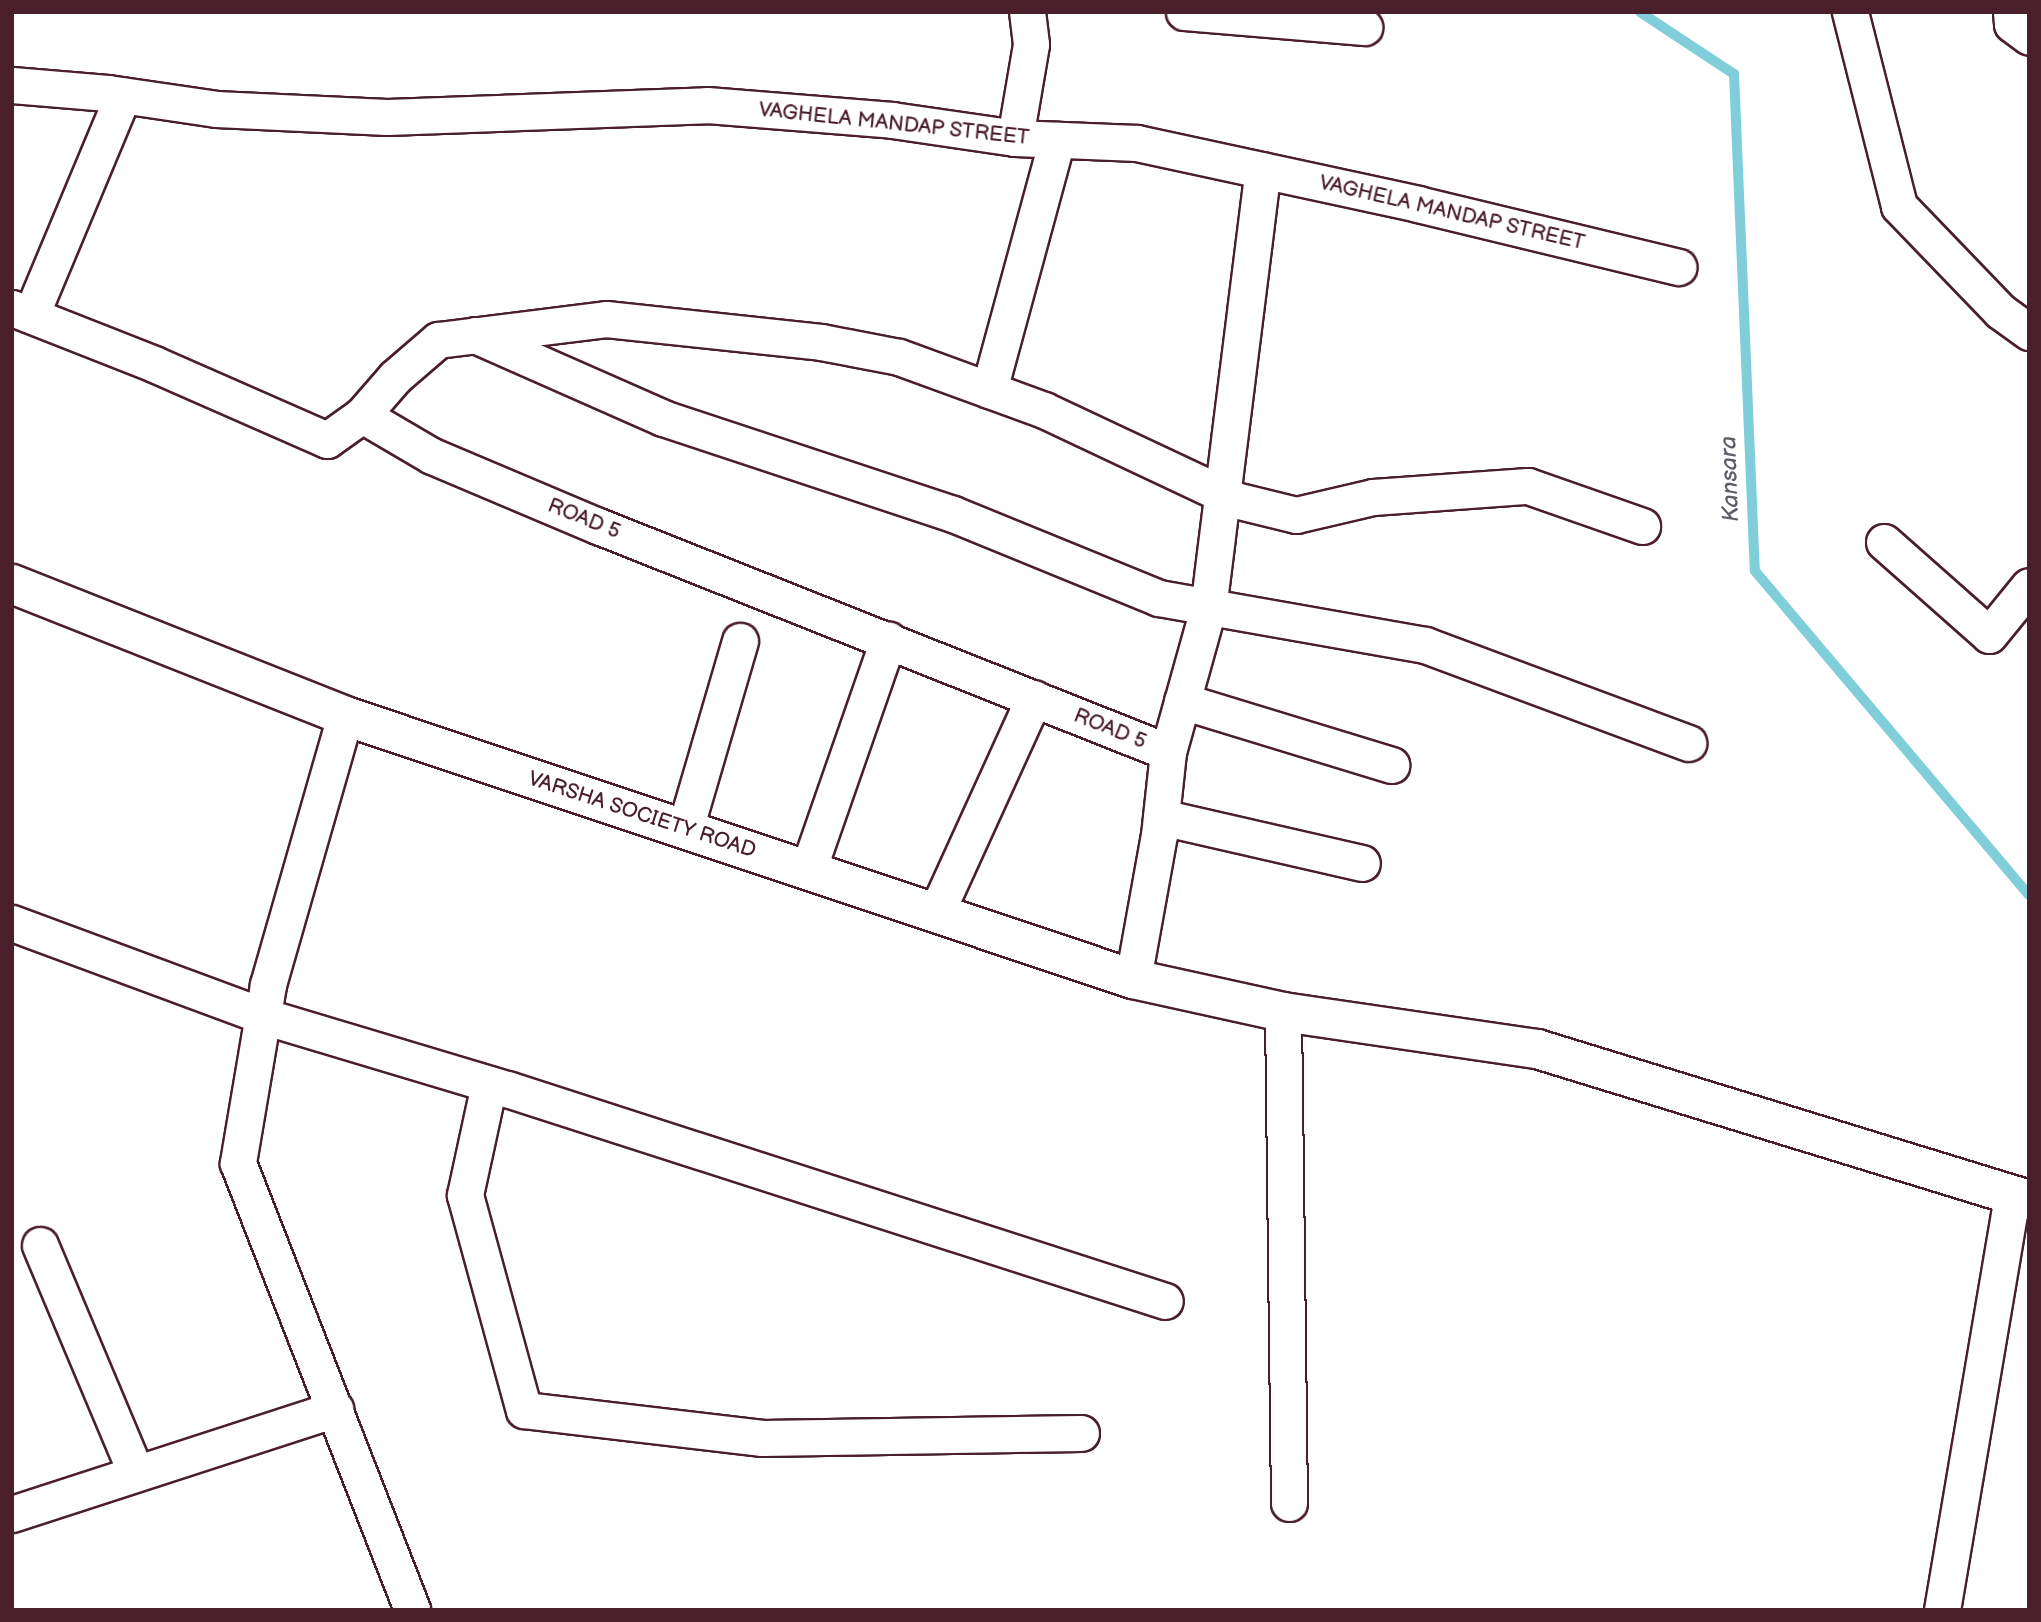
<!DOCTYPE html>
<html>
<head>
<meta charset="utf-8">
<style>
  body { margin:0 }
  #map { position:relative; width:2041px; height:1622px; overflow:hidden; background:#fff; font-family:"Balsamiq Sans",sans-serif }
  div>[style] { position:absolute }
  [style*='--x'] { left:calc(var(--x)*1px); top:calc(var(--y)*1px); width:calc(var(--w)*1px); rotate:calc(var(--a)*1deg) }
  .stream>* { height:10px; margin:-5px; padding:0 5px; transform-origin:5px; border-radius:5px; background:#7fceda }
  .roads { filter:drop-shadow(2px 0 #4a1f2b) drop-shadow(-2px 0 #4a1f2b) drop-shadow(0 2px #4a1f2b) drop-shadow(0 -2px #4a1f2b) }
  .minor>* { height:35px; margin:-17.5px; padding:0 17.5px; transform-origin:17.5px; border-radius:17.5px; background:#fff }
  .tertiary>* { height:38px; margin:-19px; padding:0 19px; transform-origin:19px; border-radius:19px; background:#fff }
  span { translate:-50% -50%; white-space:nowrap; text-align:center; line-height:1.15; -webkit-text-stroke:5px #fff; paint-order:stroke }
  .street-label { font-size:21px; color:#4a1f2b }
  .water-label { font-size:23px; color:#5d5c68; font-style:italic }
  .frame { position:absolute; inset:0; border:14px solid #4a1f2b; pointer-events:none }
</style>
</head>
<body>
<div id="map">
  <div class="stream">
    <i style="--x:1640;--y:12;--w:113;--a:33.4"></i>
    <i style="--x:1734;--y:74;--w:497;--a:87.6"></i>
    <i style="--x:1755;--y:571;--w:424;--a:49.8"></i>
  </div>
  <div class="roads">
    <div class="minor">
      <i style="--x:1184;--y:12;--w:181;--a:4.8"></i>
      <i style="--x:1850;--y:12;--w:200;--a:75.8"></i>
      <i style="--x:1899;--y:206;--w:146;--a:46.1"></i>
      <i style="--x:2000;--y:311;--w:36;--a:36"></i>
      <i style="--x:2011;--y:12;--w:12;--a:85"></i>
      <i style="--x:2012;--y:24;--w:21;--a:37"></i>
      <i style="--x:12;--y:85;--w:96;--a:4.8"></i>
      <i style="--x:108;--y:93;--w:109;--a:8.4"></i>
      <i style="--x:216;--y:109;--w:171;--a:2.7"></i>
      <i style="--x:387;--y:117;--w:320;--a:-2.1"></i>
      <i style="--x:707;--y:105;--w:186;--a:4.6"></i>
      <i style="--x:892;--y:120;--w:124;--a:8.3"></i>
      <i style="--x:1015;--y:138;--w:122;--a:2.3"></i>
      <i style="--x:1137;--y:143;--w:288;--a:12.2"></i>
      <i style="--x:1418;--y:204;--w:268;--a:13.6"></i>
      <i style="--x:1015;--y:138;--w:95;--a:-80.3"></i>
      <i style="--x:1031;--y:44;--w:32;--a:-97"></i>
      <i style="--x:12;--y:308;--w:153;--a:21.5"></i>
      <i style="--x:154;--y:364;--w:189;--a:23.7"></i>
      <i style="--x:327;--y:440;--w:43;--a:-35.5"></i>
      <i style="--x:362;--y:415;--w:81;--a:30.4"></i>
      <i style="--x:432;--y:456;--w:180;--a:22.9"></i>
      <i style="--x:598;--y:526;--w:613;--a:21.63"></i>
      <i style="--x:31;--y:315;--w:238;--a:-67.3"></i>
      <i style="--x:475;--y:335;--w:206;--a:23.8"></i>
      <i style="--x:663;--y:418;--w:305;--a:18.3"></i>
      <i style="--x:953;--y:514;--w:222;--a:22.2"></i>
      <i style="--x:1159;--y:598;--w:270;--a:10"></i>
      <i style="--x:1425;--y:645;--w:281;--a:20.4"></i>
      <i style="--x:989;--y:390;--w:259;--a:-74.8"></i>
      <i style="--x:362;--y:415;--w:50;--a:-49"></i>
      <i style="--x:395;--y:377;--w:57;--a:-40.7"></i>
      <i style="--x:438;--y:340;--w:169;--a:-7.1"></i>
      <i style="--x:606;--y:319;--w:216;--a:6.1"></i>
      <i style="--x:821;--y:342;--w:79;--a:10.9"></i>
      <i style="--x:899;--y:357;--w:154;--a:20.1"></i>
      <i style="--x:1044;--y:410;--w:211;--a:25.2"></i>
      <i style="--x:1235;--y:500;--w:63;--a:13.8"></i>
      <i style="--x:1296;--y:515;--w:79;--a:-13.2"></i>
      <i style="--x:1373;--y:497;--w:155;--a:-4.1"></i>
      <i style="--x:1528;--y:486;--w:121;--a:19.3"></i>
      <i style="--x:1884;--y:542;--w:140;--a:41.5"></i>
      <i style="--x:1989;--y:635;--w:63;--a:-50.8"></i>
      <i style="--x:1182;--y:701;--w:219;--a:17"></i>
      <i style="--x:345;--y:716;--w:280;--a:106"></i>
      <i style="--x:268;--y:985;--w:181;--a:99.6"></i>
      <i style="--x:238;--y:1163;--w:480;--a:68.7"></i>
      <i style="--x:1161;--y:817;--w:206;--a:12.9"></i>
      <i style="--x:685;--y:829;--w:196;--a:-73.7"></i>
      <i style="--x:808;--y:870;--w:244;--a:-70.8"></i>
      <i style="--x:936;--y:913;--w:236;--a:-65.5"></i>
      <i style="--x:12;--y:923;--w:268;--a:20.3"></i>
      <i style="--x:263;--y:1016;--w:255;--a:16.7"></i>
      <i style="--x:507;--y:1089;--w:691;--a:17.86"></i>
      <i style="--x:1133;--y:979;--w:146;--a:-79.8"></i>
      <i style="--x:1159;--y:835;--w:83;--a:-83.8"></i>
      <i style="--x:1168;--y:752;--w:148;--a:-74.4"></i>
      <i style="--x:1208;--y:609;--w:442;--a:-82.9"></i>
      <i style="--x:1283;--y:1012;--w:491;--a:89.3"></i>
      <i style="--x:489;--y:1084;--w:114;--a:102.2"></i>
      <i style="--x:465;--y:1195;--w:223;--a:74.7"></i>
      <i style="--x:524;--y:1410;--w:240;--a:6.7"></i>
      <i style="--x:762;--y:1438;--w:319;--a:-0.9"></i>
      <i style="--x:40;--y:1245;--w:247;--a:67.2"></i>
      <i style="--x:12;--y:1514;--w:340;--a:-18"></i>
      <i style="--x:1942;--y:1610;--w:421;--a:-80.4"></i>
    </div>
    <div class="tertiary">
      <i style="--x:12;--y:584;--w:358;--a:21.6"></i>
      <i style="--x:345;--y:716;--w:831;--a:18.46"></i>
      <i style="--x:1133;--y:979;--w:154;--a:12.4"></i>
      <i style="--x:1283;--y:1012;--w:257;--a:8.3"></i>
      <i style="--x:1537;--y:1049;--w:515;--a:17.06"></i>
    </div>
  </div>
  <div class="street-label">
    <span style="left:894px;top:124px;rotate:6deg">VAGHELA MANDAP STREET</span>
    <span style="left:1452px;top:213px;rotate:13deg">VAGHELA MANDAP STREET</span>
    <span style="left:584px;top:519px;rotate:22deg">ROAD 5</span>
    <span style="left:1110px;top:729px;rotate:22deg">ROAD 5</span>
    <span style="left:642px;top:815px;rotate:18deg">VARSHA SOCIETY ROAD</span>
  </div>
  <div class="water-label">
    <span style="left:1730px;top:479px;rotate:-92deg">Kansara</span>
  </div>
  <div class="frame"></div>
</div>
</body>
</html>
